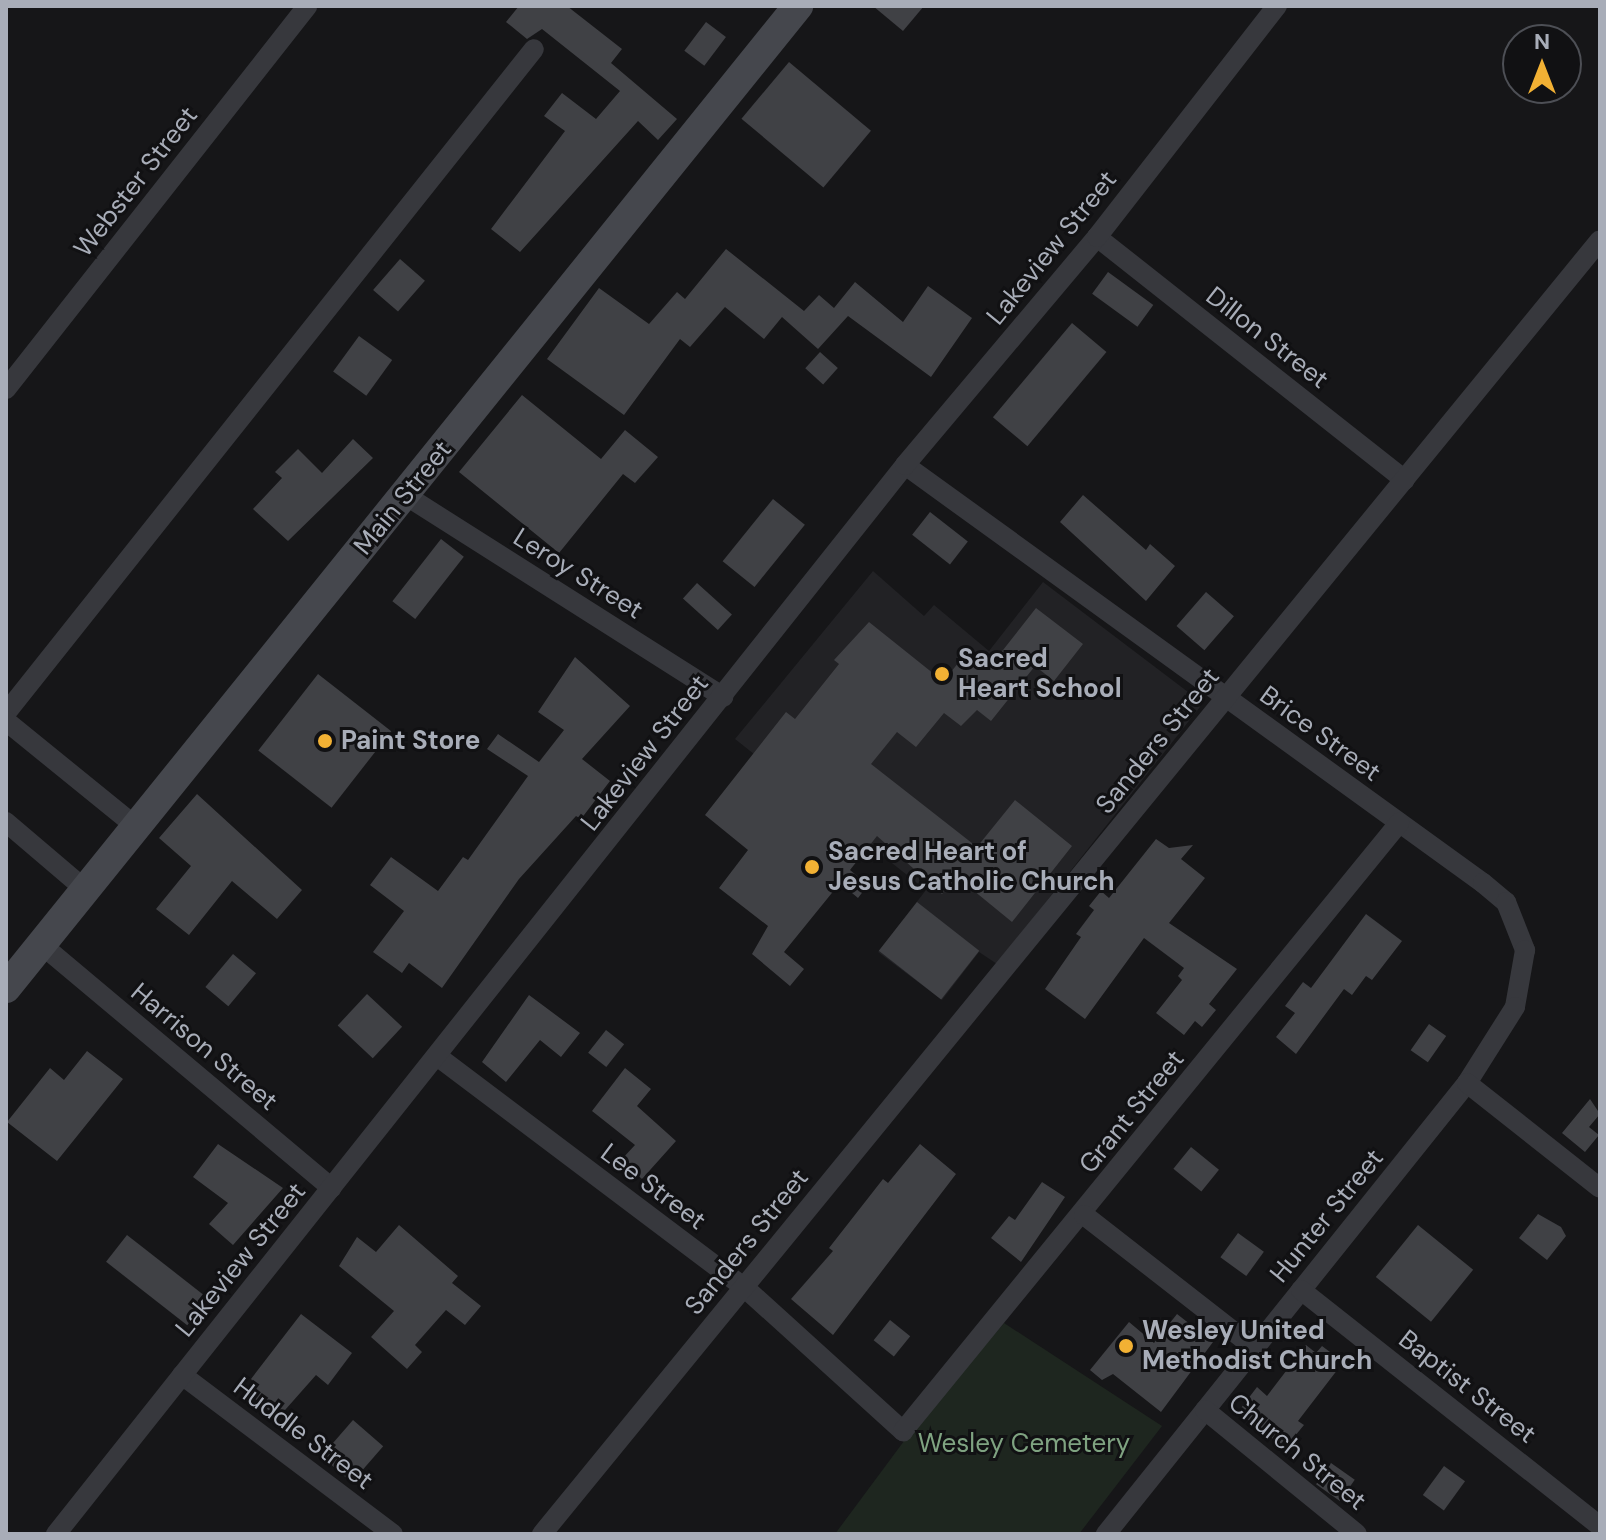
<!DOCTYPE html>
<html>
<head>
<meta charset="utf-8">
<style>
  body { margin:0 }
  #map { position:relative; width:1606px; height:1540px; overflow:hidden; background:#161618; font-family:"DM Sans",sans-serif }
  div>[style] { position:absolute }
  [style*='--x'] { left:calc(var(--x)*1px); top:calc(var(--y)*1px); width:calc(var(--w)*1px); rotate:calc(var(--a)*1deg) }
  .built>* { inset:0; background:#222225 }
  .green>* { inset:0; background:#1e261f }
  .building>* { inset:0; background:#404145; transform-origin:0 0 }
  .minor>* { height:20px; margin:-10px; padding:0 10px; transform-origin:10px; border-radius:10px; background:#37383d }
  .secondary>* { height:30px; margin:-15px; padding:0 15px; transform-origin:15px; border-radius:15px; background:#45474d }
  .dots>* { width:22px; height:22px; translate:-50% -50%; box-sizing:border-box; border:4px solid #111113; border-radius:50% }
  span { translate:-50% -50%; white-space:nowrap; text-align:center; line-height:1.15; -webkit-text-stroke:6px #111113; paint-order:stroke }
  .street-label { font-size:26px; color:#a8adb8 }
  .poi-label { font-size:26px; color:#a8adb8; font-weight:700 }
  .left { translate:0 -50%; text-align:left }
  .park-label { font-size:26px; color:#7fa381 }
  .frame { position:absolute; inset:0; border:8px solid #a8adb8; pointer-events:none }
  .north { position:absolute; left:1502px; top:24px; width:80px; height:80px; box-sizing:border-box; background:#111113; border:2px solid #4d4f55; border-radius:50%; rotate:0deg; font-size:22px; font-weight:700; line-height:32px; text-align:center; color:#a8adb8 }
  .north::after { content:''; display:block; margin:auto; width:28px; height:36px; background:#f2b134; clip-path:polygon(50% 0,100% 100%,50% 72%,0 100%) }
</style>
</head>
<body>
<div id="map">
  <div class="built">
    <i style="clip-path:polygon(873px 571px,924px 616px,934px 605px,989px 651px,1043px 582px,1192px 695px,1200px 707px,997px 964px,979px 952px,942px 1000px,878px 952px,926px 890px,735px 739px)"></i>
  </div>
  <div class="green">
    <i style="clip-path:polygon(1004px 1323px,1162px 1426px,1079px 1534px,835px 1534px,907px 1437px)"></i>
  </div>
  <div class="building">
    <i style="clip-path:polygon(519px 6px,567px 6px,622px 49px,611px 63px,677px 119px,658px 140px,638px 121px,520px 252px,491px 229px,565px 131px,544px 116px,562px 93px,596px 119px,620px 91px,542px 29px,527px 39px,506px 22px)"></i>
    <i style="clip-path:polygon(873px 6px,924px 6px,903px 31px)"></i>
    <i style="left:706px;top:22px;width:25px;height:36px;rotate:37deg"></i>
    <i style="left:789px;top:62px;width:107px;height:74px;rotate:40deg"></i>
    <i style="clip-path:polygon(726px 249px,804px 311px,819px 295px,834px 308px,855px 282px,903px 322px,928px 286px,972px 318px,931px 377px,848px 316px,818px 349px,782px 317px,764px 339px,725px 307px,690px 347px,680px 339px,624px 415px,547px 359px,599px 288px,649px 324px,677px 292px,685px 299px)"></i>
    <i style="left:400px;top:259px;width:33px;height:41px;rotate:41deg"></i>
    <i style="left:1108px;top:272px;width:56px;height:27px;rotate:36deg"></i>
    <i style="left:1072px;top:323px;width:45px;height:123px;rotate:40deg"></i>
    <i style="left:359px;top:336px;width:41px;height:44px;rotate:36deg"></i>
    <i style="left:820px;top:352px;width:24px;height:22px;rotate:42deg"></i>
    <i style="clip-path:polygon(522px 395px,601px 459px,625px 430px,658px 457px,635px 483px,623px 474px,559px 553px,459px 472px)"></i>
    <i style="clip-path:polygon(353px 439px,373px 458px,288px 541px,253px 509px,282px 478px,275px 472px,298px 449px,322px 473px)"></i>
    <i style="clip-path:polygon(1083px 495px,1146px 550px,1150px 544px,1175px 566px,1146px 601px,1060px 522px)"></i>
    <i style="left:773px;top:499px;width:41px;height:80px;rotate:39deg"></i>
    <i style="left:930px;top:512px;width:48px;height:29px;rotate:38deg"></i>
    <i style="left:441px;top:539px;width:29px;height:79px;rotate:38deg"></i>
    <i style="left:697px;top:583px;width:47px;height:21px;rotate:42deg"></i>
    <i style="left:1206px;top:592px;width:37px;height:45px;rotate:41deg"></i>
    <i style="clip-path:polygon(1036px 608px,1083px 644px,1054px 681px,1035px 666px,991px 721px,977px 710px,961px 726px,944px 713px,916px 747px,897px 732px,871px 764px,977px 847px,1015px 800px,1072px 846px,1012px 922px,957px 877px,942px 894px,877px 836px,850px 870px,868px 885px,858px 898px,840px 883px,784px 952px,804px 969px,790px 986px,752px 954px,768px 926px,719px 888px,748px 850px,705px 815px,786px 712px,795px 719px,839px 664px,834px 660px,869px 622px,939px 678px,946px 678px,968px 651px,992px 664px)"></i>
    <i style="clip-path:polygon(575px 657px,630px 706px,582px 759px,610px 781px,581px 819px,576px 816px,519px 879px,442px 988px,409px 963px,402px 973px,373px 952px,404px 911px,370px 885px,391px 857px,438px 891px,463px 857px,468px 860px,528px 776px,487px 749px,498px 734px,539px 762px,564px 730px,538px 712px)"></i>
    <i style="left:318px;top:674px;width:93px;height:97px;rotate:38deg"></i>
    <i style="clip-path:polygon(197px 794px,302px 890px,277px 919px,232px 881px,189px 935px,156px 909px,191px 866px,159px 838px)"></i>
    <i style="clip-path:polygon(1156px 839px,1169px 848px,1193px 845px,1181px 859px,1205px 878px,1169px 923px,1237px 969px,1209px 1004px,1216px 1010px,1202px 1027px,1195px 1021px,1184px 1035px,1156px 1013px,1182px 980px,1178px 976px,1184px 968px,1144px 938px,1085px 1019px,1045px 989px,1081px 937px,1076px 934px,1094px 910px,1089px 906px,1101px 891px,1109px 898px)"></i>
    <i style="left:917px;top:902px;width:79px;height:62px;rotate:38deg"></i>
    <i style="clip-path:polygon(1366px 914px,1402px 941px,1372px 980px,1366px 976px,1352px 995px,1344px 989px,1296px 1054px,1276px 1037px,1295px 1013px,1285px 1006px,1303px 982px,1311px 988px)"></i>
    <i style="left:233px;top:954px;width:30px;height:43px;rotate:40deg"></i>
    <i style="left:367px;top:994px;width:48px;height:43px;rotate:43deg"></i>
    <i style="clip-path:polygon(529px 995px,580px 1033px,561px 1057px,540px 1040px,506px 1082px,482px 1062px)"></i>
    <i style="left:1429px;top:1024px;width:21px;height:32px;rotate:35deg"></i>
    <i style="left:606px;top:1030px;width:23px;height:29px;rotate:38deg"></i>
    <i style="clip-path:polygon(87px 1051px,123px 1079px,57px 1161px,7px 1122px,50px 1068px,64px 1080px)"></i>
    <i style="clip-path:polygon(625px 1068px,651px 1089px,637px 1106px,676px 1141px,642px 1179px,621px 1160px,635px 1145px,592px 1111px)"></i>
    <i style="clip-path:polygon(1590px 1099px,1600px 1114px,1589px 1127px,1599px 1135px,1585px 1152px,1562px 1133px)"></i>
    <i style="clip-path:polygon(218px 1144px,283px 1188px,233px 1245px,209px 1224px,228px 1203px,193px 1177px)"></i>
    <i style="clip-path:polygon(920px 1144px,956px 1174px,833px 1335px,791px 1299px,833px 1251px,829px 1248px,883px 1179px,888px 1183px)"></i>
    <i style="left:1191px;top:1147px;width:36px;height:28px;rotate:39deg"></i>
    <i style="clip-path:polygon(1042px 1182px,1065px 1197px,1021px 1262px,991px 1238px,1009px 1216px,1015px 1220px)"></i>
    <i style="clip-path:polygon(1538px 1214px,1561px 1227px,1566px 1236px,1547px 1260px,1519px 1238px)"></i>
    <i style="clip-path:polygon(399px 1225px,458px 1276px,452px 1283px,481px 1306px,465px 1325px,446px 1310px,415px 1345px,422px 1352px,407px 1369px,371px 1337px,394px 1311px,339px 1266px,357px 1237px,376px 1252px)"></i>
    <i style="left:1418px;top:1225px;width:71px;height:67px;rotate:39deg"></i>
    <i style="left:1238px;top:1233px;width:32px;height:30px;rotate:36deg"></i>
    <i style="left:127px;top:1235px;width:103px;height:34px;rotate:38deg"></i>
    <i style="clip-path:polygon(301px 1314px,352px 1353px,328px 1385px,316px 1375px,278px 1418px,248px 1393px,256px 1384px,251px 1379px)"></i>
    <i style="clip-path:polygon(1177px 1314px,1213px 1342px,1161px 1412px,1113px 1374px,1102px 1380px,1090px 1370px,1129px 1322px,1154px 1343px)"></i>
    <i style="left:890px;top:1320px;width:26px;height:26px;rotate:39deg"></i>
    <i style="clip-path:polygon(1306px 1345px,1316px 1353px,1322px 1346px,1334px 1355px,1330px 1363px,1338px 1369px,1298px 1421px,1304px 1425px,1285px 1448px,1238px 1412px,1257px 1387px,1267px 1396px)"></i>
    <i style="left:353px;top:1420px;width:40px;height:48px;rotate:41deg"></i>
    <i style="left:1331px;top:1463px;width:29px;height:26px;rotate:35deg"></i>
    <i style="left:1444px;top:1466px;width:26px;height:36px;rotate:36deg"></i>
  </div>
  <div class="minor">
    <i style="--x:1097;--y:237;--w:392;--a:38.3"></i>
    <i style="--x:6;--y:389;--w:487;--a:-51.8"></i>
    <i style="--x:905;--y:465;--w:713;--a:35.87"></i>
    <i style="--x:1483;--y:883;--w:30;--a:40"></i>
    <i style="--x:1506;--y:902;--w:52;--a:68.4"></i>
    <i style="--x:1525;--y:950;--w:58;--a:100"></i>
    <i style="--x:1515;--y:1007;--w:90;--a:122.3"></i>
    <i style="--x:1467;--y:1083;--w:578;--a:128.68"></i>
    <i style="--x:405;--y:495;--w:377;--a:32.4"></i>
    <i style="--x:6;--y:713;--w:848;--a:-51.51"></i>
    <i style="--x:6;--y:721;--w:165;--a:39.1"></i>
    <i style="--x:6;--y:822;--w:105;--a:40.4"></i>
    <i style="--x:42;--y:945;--w:378;--a:40"></i>
    <i style="--x:437;--y:1056;--w:384;--a:37"></i>
    <i style="--x:744;--y:1287;--w:215;--a:42.2"></i>
    <i style="--x:903;--y:1431;--w:785;--a:-50.79"></i>
    <i style="--x:1467;--y:1083;--w:169;--a:38.3"></i>
    <i style="--x:1084;--y:1215;--w:217;--a:37.9"></i>
    <i style="--x:1301;--y:1290;--w:381;--a:38.3"></i>
    <i style="--x:182;--y:1375;--w:264;--a:37"></i>
    <i style="--x:1205;--y:1410;--w:196;--a:39.2"></i>
    <i style="--x:56;--y:1534;--w:1365;--a:-51.54"></i>
    <i style="--x:905;--y:465;--w:298;--a:-49.9"></i>
    <i style="--x:1097;--y:237;--w:293;--a:-52.1"></i>
    <i style="--x:542;--y:1534;--w:1671;--a:-50.73"></i>
  </div>
  <div class="secondary">
    <i style="--x:6;--y:988;--w:1262;--a:-51.11"></i>
  </div>
  <div class="dots">
    <i style="left:942px;top:674px;background:#f2b134"></i>
    <i style="left:325px;top:741px;background:#f2b134"></i>
    <i style="left:812px;top:867px;background:#f2b134"></i>
    <i style="left:1126px;top:1346px;background:#f2b134"></i>
  </div>
  <div class="street-label">
    <span style="left:136px;top:182px;rotate:-52deg">Webster Street</span>
    <span style="left:1052px;top:248px;rotate:-51deg">Lakeview Street</span>
    <span style="left:1267px;top:338px;rotate:38deg">Dillon Street</span>
    <span style="left:403px;top:498px;rotate:-51deg">Main Street</span>
    <span style="left:578px;top:574px;rotate:32deg">Leroy Street</span>
    <span style="left:1320px;top:734px;rotate:36deg">Brice Street</span>
    <span style="left:1158px;top:741px;rotate:-51deg">Sanders Street</span>
    <span style="left:645px;top:753px;rotate:-52deg">Lakeview Street</span>
    <span style="left:204px;top:1047px;rotate:40deg">Harrison Street</span>
    <span style="left:1132px;top:1112px;rotate:-51deg">Grant Street</span>
    <span style="left:653px;top:1187px;rotate:37deg">Lee Street</span>
    <span style="left:1327px;top:1216px;rotate:-51deg">Hunter Street</span>
    <span style="left:747px;top:1242px;rotate:-51deg">Sanders Street</span>
    <span style="left:241px;top:1260px;rotate:-51deg">Lakeview Street</span>
    <span style="left:1467px;top:1387px;rotate:38deg">Baptist Street</span>
    <span style="left:303px;top:1434px;rotate:37deg">Huddle Street</span>
    <span style="left:1297px;top:1452px;rotate:39deg">Church Street</span>
  </div>
  <div class="poi-label">
    <span class="left" style="left:958px;top:674px">Sacred<br>Heart School</span>
    <span class="left" style="left:341px;top:741px">Paint Store</span>
    <span class="left" style="left:828px;top:867px">Sacred Heart of<br>Jesus Catholic Church</span>
    <span class="left" style="left:1142px;top:1346px">Wesley United<br>Methodist Church</span>
  </div>
  <div class="park-label">
    <span style="left:1024px;top:1444px">Wesley Cemetery</span>
  </div>
  <div class="frame"></div>
  <div class="north">N</div>
</div>
</body>
</html>
